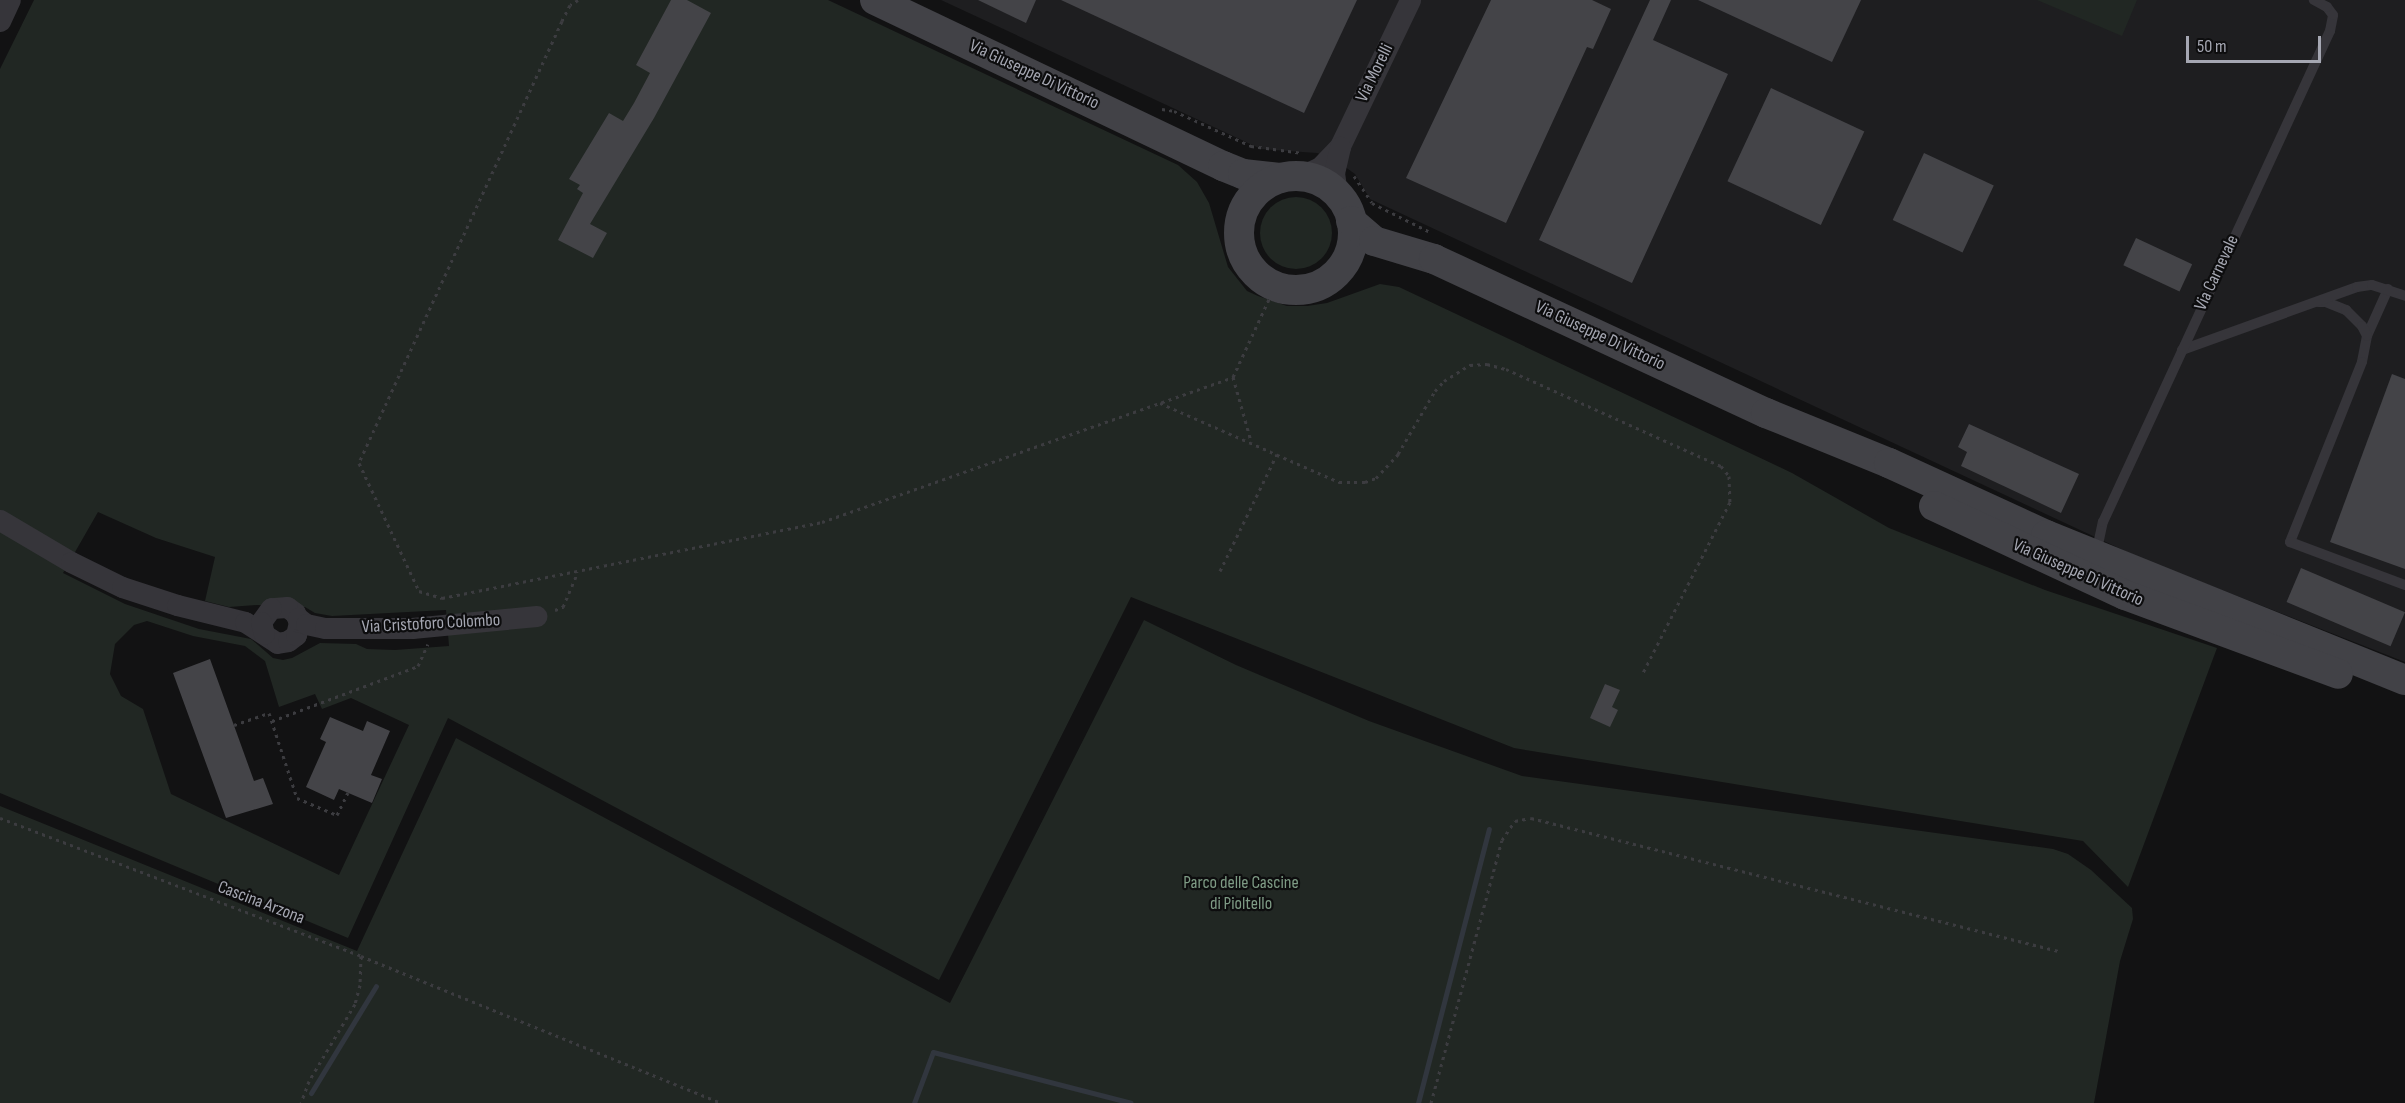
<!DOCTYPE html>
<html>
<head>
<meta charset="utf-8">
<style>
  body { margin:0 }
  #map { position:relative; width:2405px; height:1103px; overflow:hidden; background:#121213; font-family:"Sofia Sans Condensed",sans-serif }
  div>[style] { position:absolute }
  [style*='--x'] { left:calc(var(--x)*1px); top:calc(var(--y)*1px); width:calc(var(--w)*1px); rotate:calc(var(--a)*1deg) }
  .built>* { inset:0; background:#1e1e20 }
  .green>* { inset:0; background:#212723 }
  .round { border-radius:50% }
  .stream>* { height:5px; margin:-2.5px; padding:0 2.5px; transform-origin:2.5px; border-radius:2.5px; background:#31363e }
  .building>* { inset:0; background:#444448; transform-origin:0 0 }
  .path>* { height:3px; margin-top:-1.5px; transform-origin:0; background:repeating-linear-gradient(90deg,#3c3c40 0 3px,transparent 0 7.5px) }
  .service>* { height:10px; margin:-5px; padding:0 5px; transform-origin:5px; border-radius:5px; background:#36353a }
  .minor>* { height:21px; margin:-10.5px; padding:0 10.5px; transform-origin:10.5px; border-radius:10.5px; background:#36353a }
  .secondary>* { height:30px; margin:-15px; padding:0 15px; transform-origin:15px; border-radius:15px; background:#424247 }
  .secondary>.ring { margin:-15px; padding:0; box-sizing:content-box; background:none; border:30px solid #424247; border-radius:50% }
  span { translate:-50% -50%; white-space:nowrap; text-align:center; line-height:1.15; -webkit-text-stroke:4.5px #0d0d0e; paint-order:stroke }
  .street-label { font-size:18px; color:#a5a7b2 }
  .park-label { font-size:18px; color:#7e9b85 }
  .scale { position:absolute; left:2186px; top:36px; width:135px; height:27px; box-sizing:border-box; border:3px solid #a5a7b2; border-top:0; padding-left:8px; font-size:18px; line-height:21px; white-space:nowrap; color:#a5a7b2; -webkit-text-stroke:4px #0d0d0e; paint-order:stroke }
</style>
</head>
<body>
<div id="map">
  <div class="built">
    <i style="clip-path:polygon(941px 0,2405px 0,2405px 662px,2138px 557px,1370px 199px,1355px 174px,1334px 159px,1317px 153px,1261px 149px)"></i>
  </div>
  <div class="green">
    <i style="clip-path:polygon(evenodd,34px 0,828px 0,1178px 165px,1197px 182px,1209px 203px,1228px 267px,1247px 291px,1258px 296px,1287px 306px,1307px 306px,1327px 303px,1380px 284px,1399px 287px,1792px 473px,1889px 528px,2045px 590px,2217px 648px,2128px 887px,2083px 841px,1514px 748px,1131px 597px,939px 980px,448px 718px,348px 938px,0 793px,0 69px,34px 0,98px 512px,156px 538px,215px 557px,205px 601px,229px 607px,257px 605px,305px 607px,315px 613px,332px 616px,446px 610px,449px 646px,395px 650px,367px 649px,356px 644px,320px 643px,292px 658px,283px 660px,273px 658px,251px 639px,199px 629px,125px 604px,63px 573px,98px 512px,34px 0,147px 621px,193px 636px,245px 646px,265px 661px,279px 707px,315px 694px,322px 709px,351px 698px,409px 725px,339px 875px,171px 794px,143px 709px,121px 696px,110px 674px,115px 644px,134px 625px,147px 621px)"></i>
    <i style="clip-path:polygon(2037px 0,2137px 0,2122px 36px)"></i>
    <i class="round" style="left:1260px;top:197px;width:72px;height:72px"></i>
    <i style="clip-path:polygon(1144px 620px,1236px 665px,1369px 721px,1522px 776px,2053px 849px,2068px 854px,2091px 870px,2132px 908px,2133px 919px,2120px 961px,2094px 1103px,0 1103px,0 806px,357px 951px,456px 738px,950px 1003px)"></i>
  </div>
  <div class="stream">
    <i style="--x:311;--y:1093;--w:125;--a:-58.7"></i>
    <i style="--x:914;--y:1103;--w:54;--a:-69.6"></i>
    <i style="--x:933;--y:1052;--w:204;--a:14.4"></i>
    <i style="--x:1418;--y:1103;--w:283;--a:-75.5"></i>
  </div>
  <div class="building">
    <i style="clip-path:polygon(671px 0,687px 0,711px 13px,654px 118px,590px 224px,607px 233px,593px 258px,558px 240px,583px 193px,577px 189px,580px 185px,569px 179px,609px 113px,623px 121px,634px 103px,650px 73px,636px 65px)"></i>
    <i style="clip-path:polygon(978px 0,1036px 0,1026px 23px)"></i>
    <i style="clip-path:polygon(1061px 0,1357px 0,1304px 113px)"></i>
    <i style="clip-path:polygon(1491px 0,1592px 0,1611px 9px,1593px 49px,1587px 47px,1506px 223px,1406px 178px)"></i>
    <i style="clip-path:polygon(1650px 0,1671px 0,1653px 40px,1728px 74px,1632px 283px,1539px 240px)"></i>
    <i style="clip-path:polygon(1698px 0,1861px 0,1832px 62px)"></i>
    <i style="left:1771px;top:88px;width:103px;height:103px;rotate:25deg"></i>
    <i style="left:1924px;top:153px;width:77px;height:74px;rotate:25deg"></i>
    <i style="left:2136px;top:238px;width:62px;height:30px;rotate:25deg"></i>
    <i style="clip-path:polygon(2392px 374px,2405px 379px,2405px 569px,2330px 542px)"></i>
    <i style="clip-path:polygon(1969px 424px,2079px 474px,2061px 513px,1961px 466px,1967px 452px,1958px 447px)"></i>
    <i style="left:2301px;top:568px;width:113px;height:37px;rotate:23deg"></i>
    <i style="clip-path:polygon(210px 659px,254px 781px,263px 778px,273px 804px,226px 818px,173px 673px)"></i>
    <i style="clip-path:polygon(1605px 684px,1620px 690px,1612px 707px,1618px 710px,1610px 727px,1590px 718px)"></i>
    <i style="clip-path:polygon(330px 717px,363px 731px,367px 721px,390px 731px,371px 775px,382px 779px,372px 803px,339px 789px,334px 800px,306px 787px,326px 742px,320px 739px)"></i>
  </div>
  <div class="path">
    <i style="--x:578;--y:0;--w:9;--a:148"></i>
    <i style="--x:570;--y:5;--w:18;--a:117"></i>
    <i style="--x:562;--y:21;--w:486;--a:114.7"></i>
    <i style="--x:359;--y:463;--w:141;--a:64.9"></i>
    <i style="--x:419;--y:591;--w:24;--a:17"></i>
    <i style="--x:442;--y:598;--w:388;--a:-11.3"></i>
    <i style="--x:822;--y:522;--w:436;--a:-19.4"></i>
    <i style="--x:1233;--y:377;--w:100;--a:-65.2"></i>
    <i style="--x:1162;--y:109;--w:12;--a:9"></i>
    <i style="--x:1174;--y:111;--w:85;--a:24.4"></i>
    <i style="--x:1251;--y:146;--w:52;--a:7.7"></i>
    <i style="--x:1354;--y:176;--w:32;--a:56"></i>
    <i style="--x:1372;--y:203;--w:63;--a:26.6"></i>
    <i style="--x:1233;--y:377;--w:66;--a:74.3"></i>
    <i style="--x:1160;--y:403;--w:196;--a:23.8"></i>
    <i style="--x:1339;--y:482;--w:26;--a:0"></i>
    <i style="--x:1365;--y:482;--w:12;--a:-20"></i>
    <i style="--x:1376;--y:478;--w:33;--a:-47"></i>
    <i style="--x:1398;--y:454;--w:73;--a:-59.6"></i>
    <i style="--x:1435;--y:391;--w:13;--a:-48"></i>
    <i style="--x:1444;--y:381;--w:31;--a:-32"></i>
    <i style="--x:1470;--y:365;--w:17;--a:-3"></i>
    <i style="--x:1487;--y:364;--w:20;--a:15"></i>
    <i style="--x:1506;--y:369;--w:236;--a:24.3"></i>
    <i style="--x:1721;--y:466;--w:13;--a:51"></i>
    <i style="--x:1729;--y:476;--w:26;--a:88"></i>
    <i style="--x:1730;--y:502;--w:192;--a:117"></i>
    <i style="--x:1220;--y:571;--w:130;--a:-64"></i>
    <i style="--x:555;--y:610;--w:9;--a:-21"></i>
    <i style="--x:563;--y:607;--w:38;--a:-67"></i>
    <i style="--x:272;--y:721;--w:156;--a:-20.6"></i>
    <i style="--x:418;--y:666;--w:24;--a:-66"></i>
    <i style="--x:234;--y:725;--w:37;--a:-19"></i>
    <i style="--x:269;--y:713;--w:89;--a:71.8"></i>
    <i style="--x:297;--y:798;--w:43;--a:23"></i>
    <i style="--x:337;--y:815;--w:25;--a:-64"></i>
    <i style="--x:0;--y:818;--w:386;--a:20.9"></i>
    <i style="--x:361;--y:956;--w:29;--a:92"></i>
    <i style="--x:360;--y:985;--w:20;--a:105"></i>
    <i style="--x:355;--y:1004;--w:90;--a:120.9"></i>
    <i style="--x:309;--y:1081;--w:23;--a:110"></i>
    <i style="--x:361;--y:956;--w:389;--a:22.2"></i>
    <i style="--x:1431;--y:1103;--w:272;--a:-74.9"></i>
    <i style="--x:1502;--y:840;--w:23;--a:-56"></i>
    <i style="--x:1515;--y:821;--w:16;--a:-11"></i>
    <i style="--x:1531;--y:818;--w:544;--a:14.16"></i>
  </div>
  <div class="service">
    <i style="--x:2388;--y:289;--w:51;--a:114.1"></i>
    <i style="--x:2367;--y:336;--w:26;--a:101"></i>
    <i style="--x:2362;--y:362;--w:194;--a:111.8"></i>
    <i style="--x:2290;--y:542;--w:123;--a:20.5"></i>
    <i style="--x:2318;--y:302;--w:8;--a:0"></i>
    <i style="--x:2326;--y:302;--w:22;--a:22"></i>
    <i style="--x:2346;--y:310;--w:23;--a:45"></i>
    <i style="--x:2362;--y:326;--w:11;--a:63"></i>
    <i style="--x:2182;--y:350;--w:186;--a:-19.8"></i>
    <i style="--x:2357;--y:287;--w:15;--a:-8"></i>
    <i style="--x:2372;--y:285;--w:35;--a:18"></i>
    <i style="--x:2096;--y:554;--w:33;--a:-78"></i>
    <i style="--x:2103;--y:522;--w:541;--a:-65.19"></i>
    <i style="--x:2330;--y:31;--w:16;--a:-79"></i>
    <i style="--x:2333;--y:15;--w:10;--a:-127"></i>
    <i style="--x:2327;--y:7;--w:15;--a:-152"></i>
  </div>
  <div class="minor">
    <i style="--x:0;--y:21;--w:23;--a:-65"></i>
    <i style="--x:1300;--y:176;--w:22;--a:-24"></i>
    <i style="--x:1320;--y:167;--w:29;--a:-46"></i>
    <i style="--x:1340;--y:146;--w:162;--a:-64.4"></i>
    <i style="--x:1337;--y:194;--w:21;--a:-98"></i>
    <i style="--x:1334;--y:173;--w:27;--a:-77"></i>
    <i style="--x:0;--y:520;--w:82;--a:30.6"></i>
    <i style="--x:71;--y:562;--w:57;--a:26.1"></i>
    <i style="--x:122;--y:587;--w:58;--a:18.1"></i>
    <i style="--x:177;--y:605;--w:70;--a:14"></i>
    <i style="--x:245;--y:622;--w:38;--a:33"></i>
    <i style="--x:277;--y:643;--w:11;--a:-10"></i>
    <i style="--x:288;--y:641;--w:10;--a:-37"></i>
    <i style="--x:296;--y:635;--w:13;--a:-77"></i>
    <i style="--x:299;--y:622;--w:10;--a:-114"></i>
    <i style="--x:295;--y:613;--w:10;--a:-143"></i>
    <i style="--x:287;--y:607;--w:16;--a:176"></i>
    <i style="--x:271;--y:608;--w:17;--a:126"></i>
    <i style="--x:261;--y:622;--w:12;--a:76"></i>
    <i style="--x:298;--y:618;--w:10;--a:37"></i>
    <i style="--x:306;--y:624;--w:19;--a:12"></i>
    <i style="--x:325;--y:628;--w:87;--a:0"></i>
    <i style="--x:412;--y:628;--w:125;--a:-5.5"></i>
  </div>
  <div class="secondary">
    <i style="--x:875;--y:0;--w:386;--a:25.5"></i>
    <i style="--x:1223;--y:166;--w:22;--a:22"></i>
    <i style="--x:1243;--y:174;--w:37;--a:6"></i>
    <i class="ring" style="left:1239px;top:176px;width:84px;height:84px"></i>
    <i style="--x:1351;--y:221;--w:30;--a:41"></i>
    <i style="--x:1374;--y:241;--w:63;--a:16.7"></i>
    <i style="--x:1434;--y:259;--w:366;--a:24.9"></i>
    <i style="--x:1766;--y:413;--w:133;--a:22.1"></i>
    <i style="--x:1889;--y:463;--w:173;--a:24.6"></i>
    <i style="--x:2046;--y:535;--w:387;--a:22"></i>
    <i style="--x:1934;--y:506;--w:211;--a:25"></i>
    <i style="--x:2125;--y:595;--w:227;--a:20.3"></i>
  </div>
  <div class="street-label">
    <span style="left:1375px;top:73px;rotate:-64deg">Via Morelli</span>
    <span style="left:1034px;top:75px;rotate:25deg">Via Giuseppe Di Vittorio</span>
    <span style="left:2217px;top:273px;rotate:-65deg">Via Carnevale</span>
    <span style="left:1600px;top:336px;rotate:25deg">Via Giuseppe Di Vittorio</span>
    <span style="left:2078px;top:573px;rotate:24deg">Via Giuseppe Di Vittorio</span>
    <span style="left:431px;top:624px;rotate:-3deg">Via Cristoforo Colombo</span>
    <span style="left:261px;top:903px;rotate:21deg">Cascina Arzona</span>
  </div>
  <div class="park-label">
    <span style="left:1241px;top:894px">Parco delle Cascine<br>di Pioltello</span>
  </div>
  <div class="scale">50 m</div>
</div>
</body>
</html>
